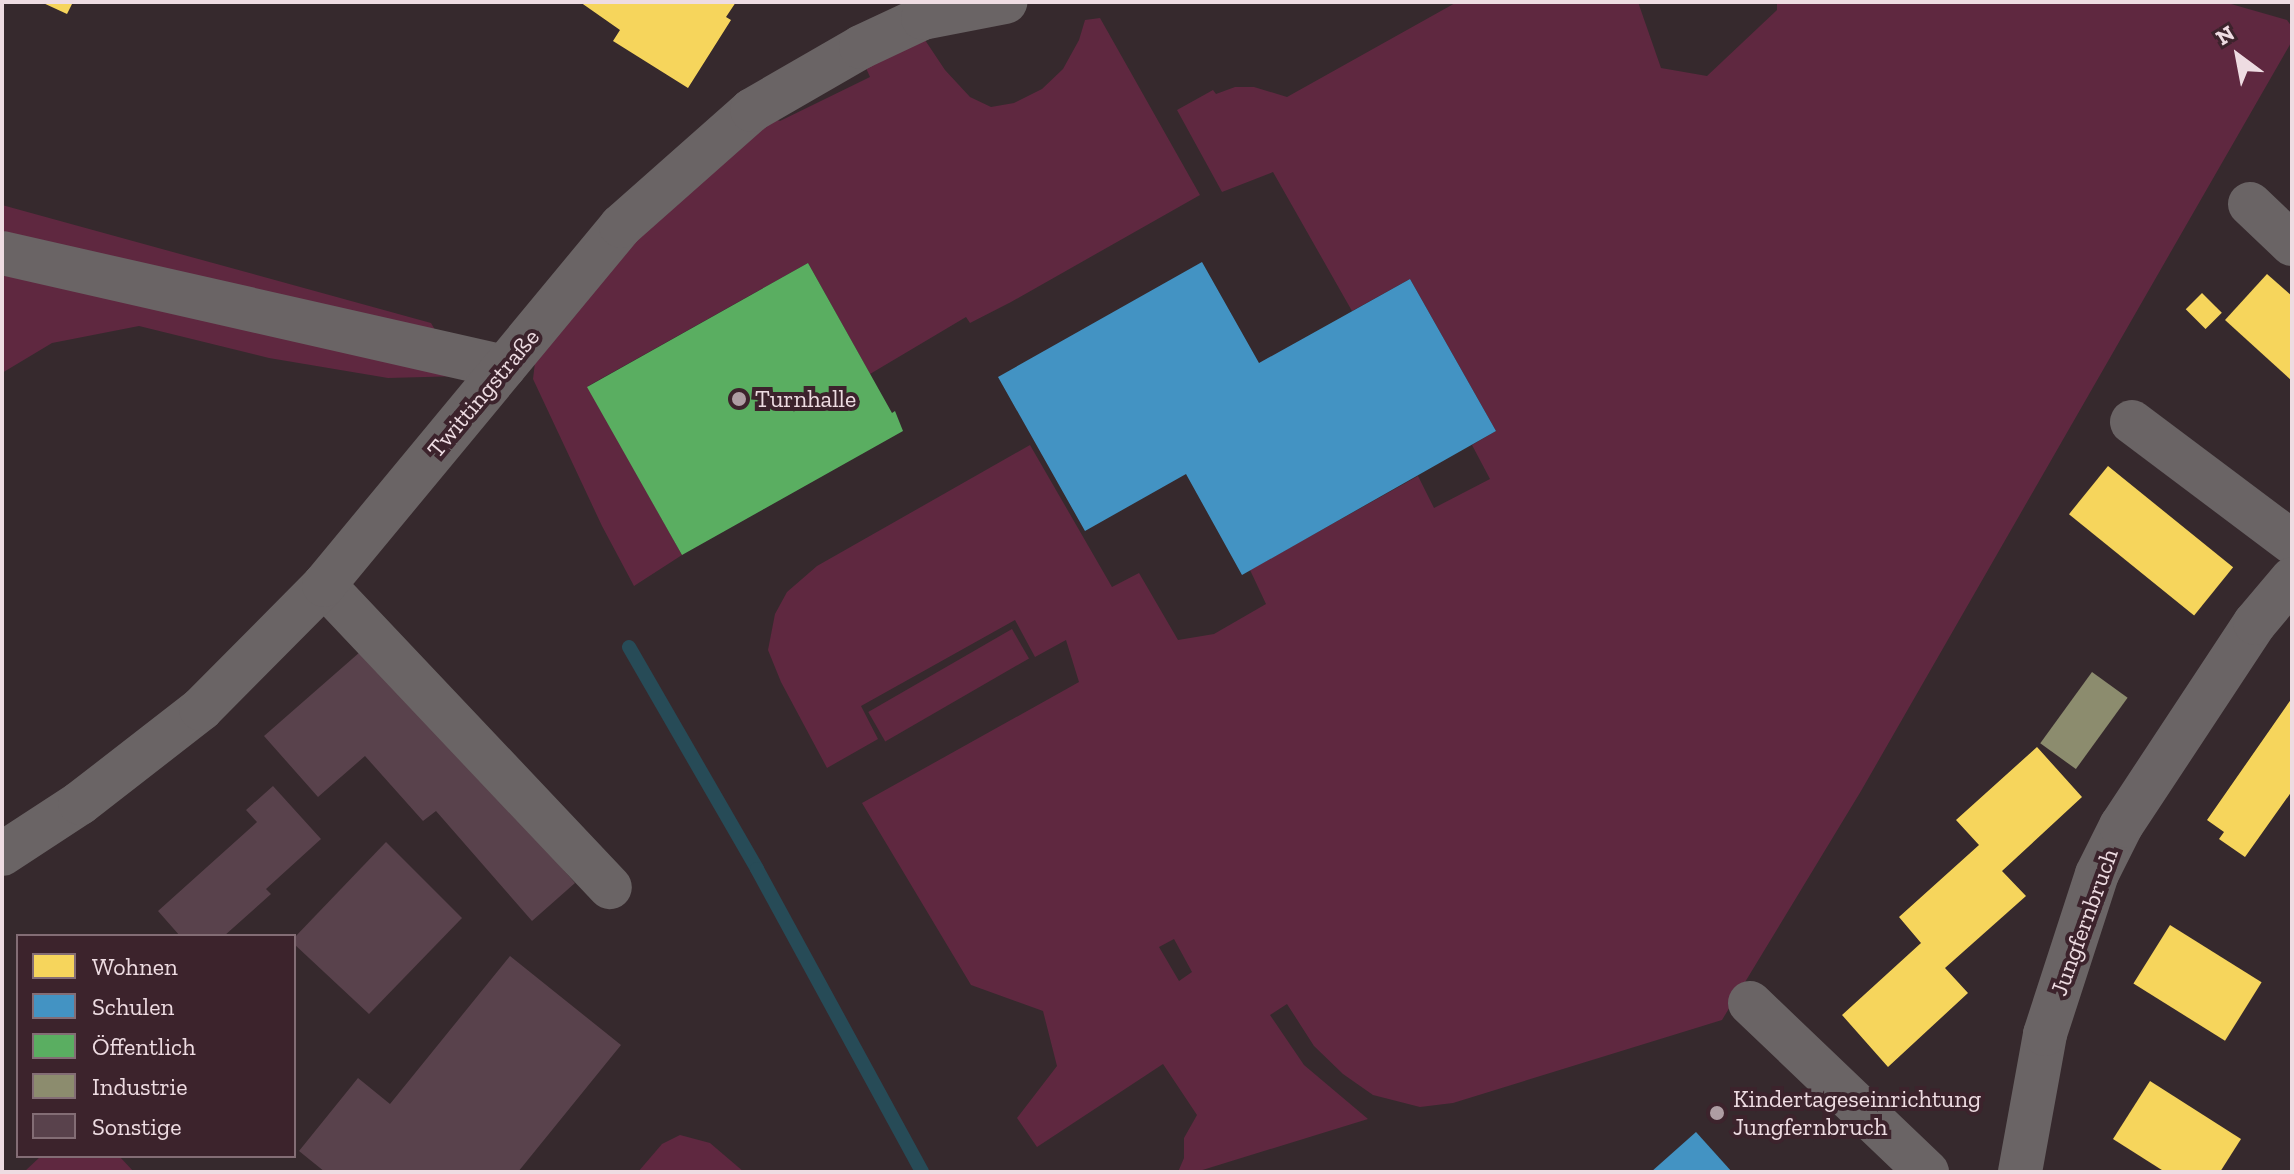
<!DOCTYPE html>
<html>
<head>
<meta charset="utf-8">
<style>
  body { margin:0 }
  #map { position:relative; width:2294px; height:1174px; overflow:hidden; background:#36292d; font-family:"Zilla Slab",serif }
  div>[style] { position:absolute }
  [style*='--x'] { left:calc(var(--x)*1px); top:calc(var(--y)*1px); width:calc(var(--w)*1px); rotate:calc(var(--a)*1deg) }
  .green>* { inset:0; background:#5f2840; transform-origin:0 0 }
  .homes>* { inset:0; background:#f6d55c; transform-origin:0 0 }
  .schools>* { inset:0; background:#4393c3 }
  .public>* { inset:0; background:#5aae61 }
  .industry>* { inset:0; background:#8c8c6e; transform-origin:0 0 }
  .stream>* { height:14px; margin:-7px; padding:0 7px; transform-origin:7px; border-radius:7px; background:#274b57 }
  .building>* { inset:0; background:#59424c }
  .minor>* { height:44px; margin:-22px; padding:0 22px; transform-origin:22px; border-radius:22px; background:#6a6465 }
  .dots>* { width:22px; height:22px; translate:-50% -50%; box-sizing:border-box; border:4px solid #3c232c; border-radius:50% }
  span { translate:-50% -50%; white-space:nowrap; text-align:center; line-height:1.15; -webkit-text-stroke:8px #3c232c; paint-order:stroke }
  .street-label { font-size:24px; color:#eedce2 }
  .poi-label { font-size:24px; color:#eedce2 }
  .left { translate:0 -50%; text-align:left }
  .frame { position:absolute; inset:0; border:4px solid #eedce2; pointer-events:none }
  .legend { position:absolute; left:16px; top:934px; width:280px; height:224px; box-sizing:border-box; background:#3c232c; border:2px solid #836d75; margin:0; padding:10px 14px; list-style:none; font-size:24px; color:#eedce2 }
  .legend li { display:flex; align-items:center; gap:16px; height:40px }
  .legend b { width:40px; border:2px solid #836d75 }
  .north { position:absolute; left:2198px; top:16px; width:80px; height:80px; -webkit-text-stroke:6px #3c232c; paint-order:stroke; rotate:328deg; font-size:22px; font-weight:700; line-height:32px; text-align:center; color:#eedce2 }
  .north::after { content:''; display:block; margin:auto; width:28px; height:36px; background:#eedce2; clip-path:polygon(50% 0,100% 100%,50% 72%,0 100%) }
</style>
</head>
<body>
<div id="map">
  <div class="green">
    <i style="clip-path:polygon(evenodd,1457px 2px,1638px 2px,1661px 68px,1707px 76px,1777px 10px,1777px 2px,2224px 2px,2287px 20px,2292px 27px,2292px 41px,1861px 791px,1722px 1020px,1453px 1103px,1420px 1107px,1373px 1095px,1343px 1074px,1314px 1046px,1287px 1004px,1270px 1015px,1304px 1065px,1368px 1119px,1196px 1172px,1178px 1172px,1184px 1158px,1184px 1138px,1197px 1115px,1163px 1064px,1037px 1147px,1017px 1118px,1057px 1066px,1043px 1011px,971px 985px,862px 803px,1079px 682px,1066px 640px,1035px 657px,1015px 620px,861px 706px,878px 739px,827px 768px,781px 682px,768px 650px,775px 614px,787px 592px,817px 566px,1030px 445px,1112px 587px,1139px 573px,1178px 640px,1214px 634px,1266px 604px,1250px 570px,1418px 476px,1434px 508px,1490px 479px,1472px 445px,1496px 431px,1410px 279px,1352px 311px,1273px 172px,1222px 192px,1177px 110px,1213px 90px,1216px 94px,1235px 87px,1254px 87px,1287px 97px,1457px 2px,1174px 939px,1192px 972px,1179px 981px,1159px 947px,1174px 939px)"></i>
    <i style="clip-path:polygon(1100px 18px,1200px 195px,1011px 302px,970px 323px,966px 317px,870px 374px,808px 263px,588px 386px,682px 555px,634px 586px,602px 526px,533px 379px,536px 354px,642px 223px,768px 116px,780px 121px,870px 77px,862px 59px,921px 34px,945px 70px,970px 97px,991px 107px,1014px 103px,1042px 89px,1063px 69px,1079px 40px,1085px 20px)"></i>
    <i style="clip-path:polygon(2px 205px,431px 323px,462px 376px,388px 378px,269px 358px,139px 326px,52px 343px,2px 373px)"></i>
    <i style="left:1012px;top:629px;width:34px;height:166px;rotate:60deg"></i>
    <i style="clip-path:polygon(680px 1135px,710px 1143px,744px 1172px,638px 1172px,662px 1144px)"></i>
    <i style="clip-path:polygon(41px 1156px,119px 1156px,134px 1172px,24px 1172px)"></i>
  </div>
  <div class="homes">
    <i style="clip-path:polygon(41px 2px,73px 2px,67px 14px)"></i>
    <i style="clip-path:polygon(580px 2px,736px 2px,726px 17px,731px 20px,688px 88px,613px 41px,620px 30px)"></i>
    <i style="clip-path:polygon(2267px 274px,2292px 296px,2292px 381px,2225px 320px)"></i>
    <i style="left:2202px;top:293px;width:28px;height:23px;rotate:45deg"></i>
    <i style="left:2108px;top:466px;width:161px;height:62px;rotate:39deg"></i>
    <i style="clip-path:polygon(2292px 698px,2292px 791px,2245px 857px,2219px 839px,2224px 832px,2207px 820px)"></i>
    <i style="clip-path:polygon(2037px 747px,2082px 797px,2002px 871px,2026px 896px,1945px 968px,1968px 993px,1888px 1067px,1842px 1015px,1921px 943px,1899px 917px,1979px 845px,1956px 820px)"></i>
    <i style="left:2170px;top:925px;width:108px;height:69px;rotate:32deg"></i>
    <i style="clip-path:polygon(2150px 1081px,2241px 1139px,2220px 1172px,2165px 1172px,2113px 1139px)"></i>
  </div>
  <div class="schools">
    <i style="clip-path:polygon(1202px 262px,1259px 363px,1410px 279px,1496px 431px,1242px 575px,1186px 474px,1085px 531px,998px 377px)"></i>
    <i style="clip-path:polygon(1696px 1132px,1732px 1172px,1651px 1172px)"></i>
  </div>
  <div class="public">
    <i style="clip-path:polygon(808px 263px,892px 413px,895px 411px,903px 431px,682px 555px,587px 387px)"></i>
  </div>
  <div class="industry">
    <i style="left:2092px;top:672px;width:44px;height:88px;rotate:36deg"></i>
  </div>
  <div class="stream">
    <i style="--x:629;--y:647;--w:256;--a:60"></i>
    <i style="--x:757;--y:869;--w:345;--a:61.4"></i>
  </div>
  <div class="building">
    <i style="clip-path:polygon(368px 645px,575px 883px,532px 921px,436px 811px,423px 821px,365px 756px,318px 797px,264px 736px)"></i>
    <i style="clip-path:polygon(273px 786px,321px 839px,266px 889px,271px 894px,224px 936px,180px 936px,158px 911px,257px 822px,246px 810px)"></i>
    <i style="clip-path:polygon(386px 842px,462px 918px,369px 1014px,294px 944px,294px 938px)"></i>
    <i style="clip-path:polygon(510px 956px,621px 1045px,518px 1172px,325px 1172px,299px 1151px,358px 1078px,390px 1104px)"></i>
  </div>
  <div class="minor">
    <i style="--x:2250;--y:204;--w:58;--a:43.6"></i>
    <i style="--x:2;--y:253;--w:515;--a:12.79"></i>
    <i style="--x:2132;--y:422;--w:200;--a:36.9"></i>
    <i style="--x:324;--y:585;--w:416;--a:46.6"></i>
    <i style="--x:2;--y:854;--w:93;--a:-33.2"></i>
    <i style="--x:80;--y:803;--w:153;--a:-37.8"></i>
    <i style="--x:201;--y:709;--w:175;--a:-45.2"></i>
    <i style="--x:324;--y:585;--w:466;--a:-50.4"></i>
    <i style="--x:621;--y:226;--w:175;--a:-41.5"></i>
    <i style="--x:752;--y:110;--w:126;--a:-30"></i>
    <i style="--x:861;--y:47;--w:68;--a:-25.1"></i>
    <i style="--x:923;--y:18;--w:84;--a:-11"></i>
    <i style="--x:1750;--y:1003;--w:245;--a:43.7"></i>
    <i style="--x:2020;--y:1172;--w:140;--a:-79.7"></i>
    <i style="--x:2045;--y:1034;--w:168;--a:-72"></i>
    <i style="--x:2097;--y:874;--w:54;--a:-63.4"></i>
    <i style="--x:2121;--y:826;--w:243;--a:-56.6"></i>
    <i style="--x:2255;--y:623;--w:57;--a:-49.9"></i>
  </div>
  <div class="dots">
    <i style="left:739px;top:399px;background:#ae9da3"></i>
    <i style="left:1717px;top:1113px;background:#ae9da3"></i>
  </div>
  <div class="street-label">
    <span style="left:483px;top:393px;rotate:-50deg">Twittingstraße</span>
    <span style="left:2084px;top:922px;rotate:-70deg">Jungfernbruch</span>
  </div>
  <div class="poi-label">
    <span class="left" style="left:755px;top:399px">Turnhalle</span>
    <span class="left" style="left:1733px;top:1113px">Kindertageseinrichtung<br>Jungfernbruch</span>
  </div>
  <div class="frame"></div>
  <ul class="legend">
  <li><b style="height:22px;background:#f6d55c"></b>Wohnen</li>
  <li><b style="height:22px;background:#4393c3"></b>Schulen</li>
  <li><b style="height:22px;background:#5aae61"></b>Öffentlich</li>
  <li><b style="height:22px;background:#8c8c6e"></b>Industrie</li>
  <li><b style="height:22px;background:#59424c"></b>Sonstige</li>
  </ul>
  <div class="north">N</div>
</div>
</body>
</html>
